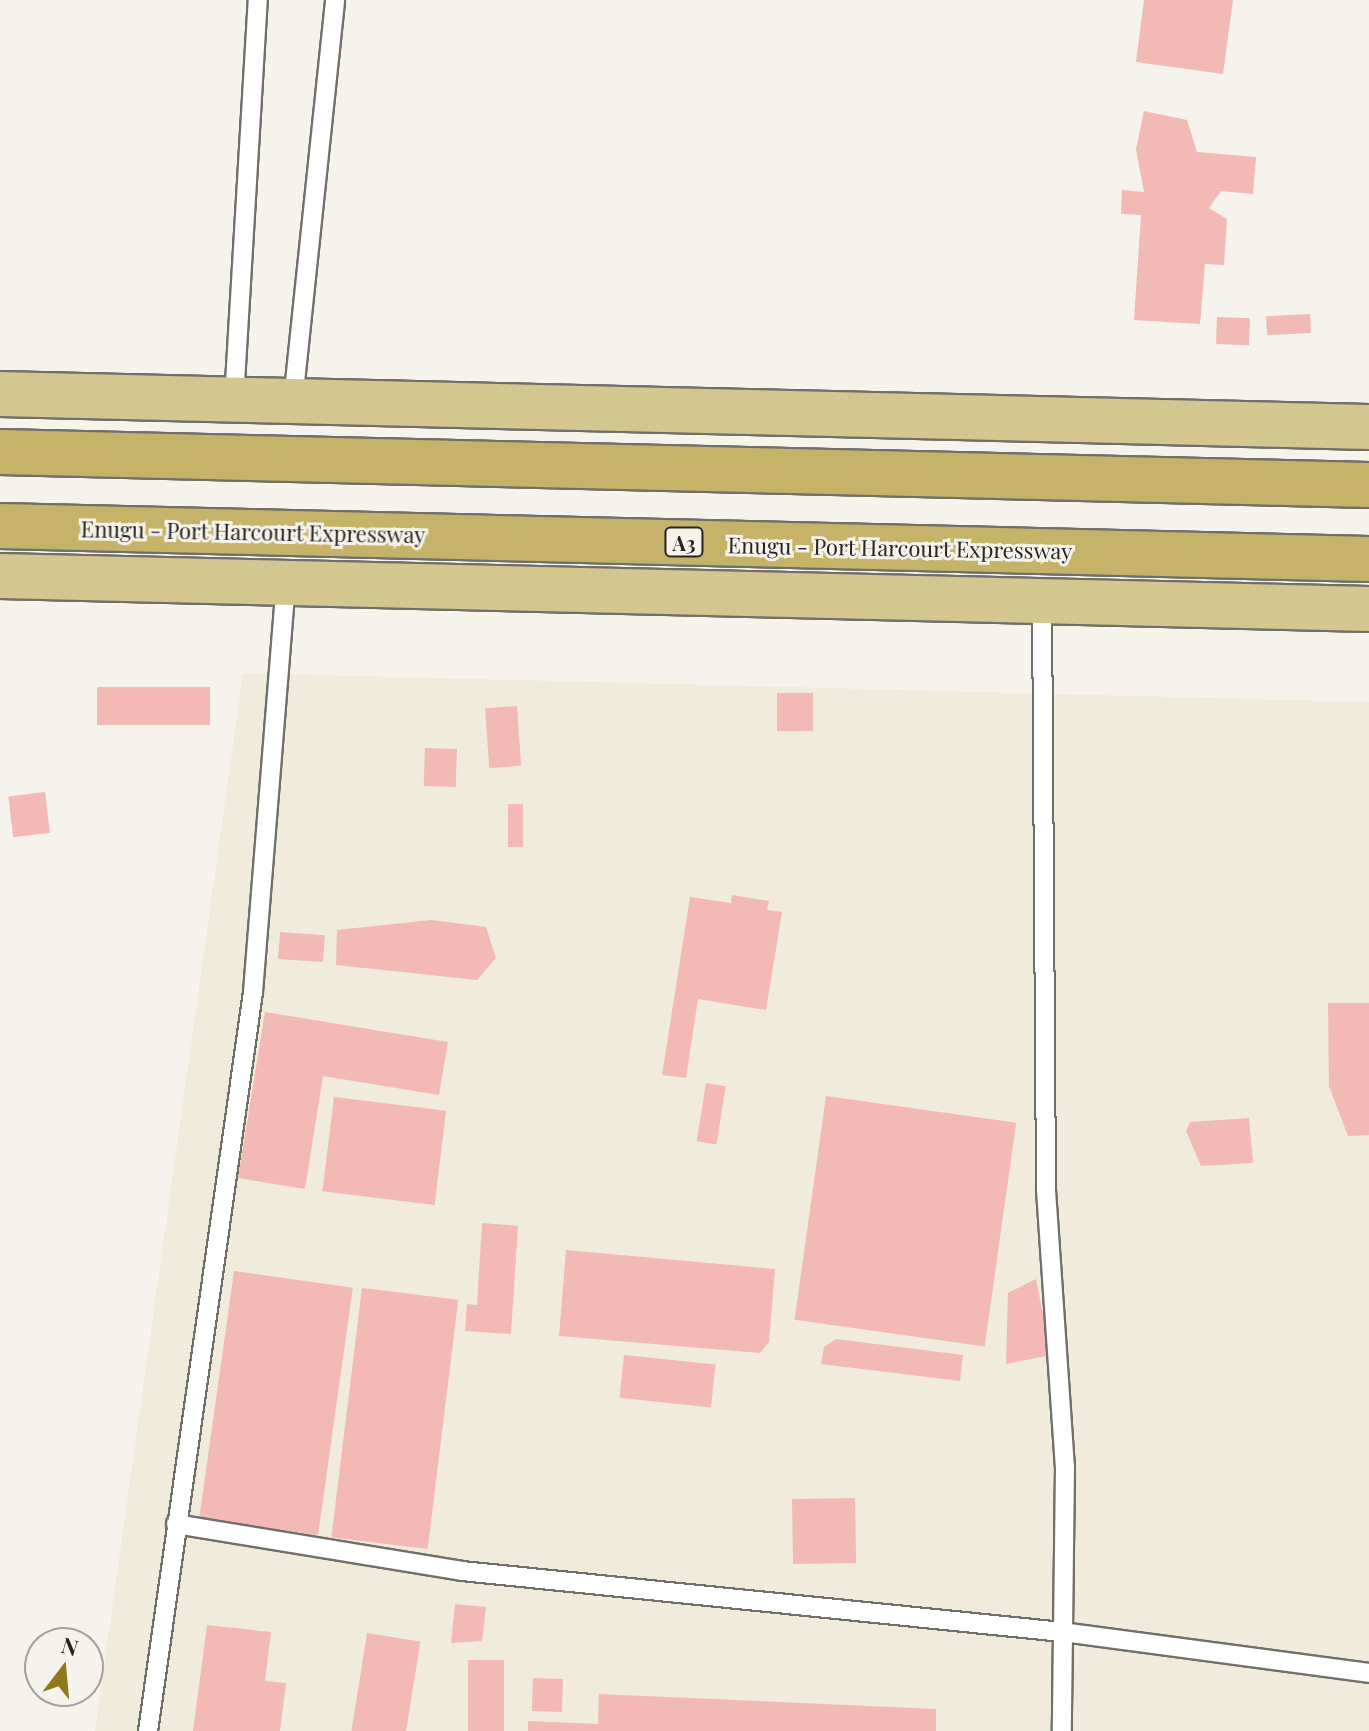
<!DOCTYPE html>
<html>
<head>
<meta charset="utf-8">
<style>
  body { margin:0 }
  #map { position:relative; width:1369px; height:1731px; overflow:hidden; background:#f6f3ec; font-family:"Playfair Display",serif }
  div>[style] { position:absolute }
  [style*='--x'] { left:calc(var(--x)*1px); top:calc(var(--y)*1px); width:calc(var(--w)*1px); rotate:calc(var(--a)*1deg) }
  .built>* { inset:0; background:#f1ebdc }
  .building>* { inset:0; background:#f2b9b5; transform-origin:0 0 }
  .roads { filter:drop-shadow(2px 0 #716f69) drop-shadow(-2px 0 #716f69) drop-shadow(0 2px #716f69) drop-shadow(0 -2px #716f69) }
  .service>* { height:18px; margin:-9px; padding:0 9px; transform-origin:9px; border-radius:9px; background:#fff }
  .primary>* { height:44px; margin:-22px; padding:0 22px; transform-origin:22px; border-radius:22px; background:#d4c68f }
  .trunk>* { height:44px; margin:-22px; padding:0 22px; transform-origin:22px; border-radius:22px; background:#c6b36a }
  span { translate:-50% -50%; white-space:nowrap; text-align:center; line-height:1.15; -webkit-text-stroke:6px #f6f3ec; paint-order:stroke }
  .shield-label span { padding:2px 6px; background:#f6f3ec; border:2px solid; border-radius:6px; -webkit-text-stroke-width:0 }
  .shield-label { font-size:20px; color:#262422; font-weight:700 }
  .street-label { font-size:22px; color:#262422 }
  .north { position:absolute; left:24px; top:1627px; width:80px; height:80px; box-sizing:border-box; background:#f6f3ec; border:2px solid #a3a09b; border-radius:50%; rotate:16deg; font-size:22px; font-weight:700; line-height:32px; text-align:center; color:#262422 }
  .north::after { content:''; display:block; margin:auto; width:28px; height:36px; background:#91761c; clip-path:polygon(50% 0,100% 100%,50% 72%,0 100%) }
</style>
</head>
<body>
<div id="map">
  <div class="built">
    <i style="clip-path:polygon(243px 673px,1369px 702px,1369px 1731px,95px 1731px)"></i>
  </div>
  <div class="building">
    <i style="clip-path:polygon(1144px 0,1233px 0,1223px 74px,1136px 62px)"></i>
    <i style="clip-path:polygon(1144px 111px,1187px 120px,1197px 152px,1256px 157px,1253px 194px,1221px 191px,1209px 208px,1227px 219px,1224px 265px,1205px 264px,1200px 324px,1134px 320px,1141px 215px,1121px 214px,1122px 190px,1144px 192px,1136px 149px)"></i>
    <i style="left:1310px;top:314px;width:19px;height:44px;rotate:87deg"></i>
    <i style="left:1217px;top:317px;width:33px;height:27px;rotate:2deg"></i>
    <i style="left:210px;top:687px;width:38px;height:113px;rotate:90deg"></i>
    <i style="left:777px;top:693px;width:36px;height:38px"></i>
    <i style="left:517px;top:706px;width:60px;height:32px;rotate:86deg"></i>
    <i style="left:425px;top:748px;width:32px;height:38px;rotate:2deg"></i>
    <i style="left:45px;top:792px;width:41px;height:37px;rotate:83deg"></i>
    <i style="left:508px;top:804px;width:15px;height:43px"></i>
    <i style="clip-path:polygon(732px 895px,769px 901px,767px 910px,782px 912px,766px 1010px,698px 999px,686px 1078px,662px 1075px,690px 897px,731px 903px)"></i>
    <i style="clip-path:polygon(431px 920px,486px 927px,496px 958px,477px 980px,336px 965px,337px 930px)"></i>
    <i style="left:280px;top:932px;width:45px;height:27px;rotate:4deg"></i>
    <i style="clip-path:polygon(1328px 1003px,1369px 1003px,1369px 1135px,1348px 1136px,1329px 1086px)"></i>
    <i style="clip-path:polygon(265px 1012px,448px 1042px,439px 1095px,323px 1076px,305px 1189px,238px 1178px)"></i>
    <i style="left:706px;top:1083px;width:20px;height:59px;rotate:9deg"></i>
    <i style="left:826px;top:1096px;width:192px;height:226px;rotate:8deg"></i>
    <i style="left:334px;top:1097px;width:113px;height:95px;rotate:7deg"></i>
    <i style="clip-path:polygon(1249px 1118px,1253px 1163px,1201px 1166px,1186px 1131px,1190px 1122px)"></i>
    <i style="clip-path:polygon(482px 1223px,518px 1226px,511px 1334px,465px 1331px,467px 1304px,477px 1305px)"></i>
    <i style="clip-path:polygon(566px 1250px,775px 1269px,769px 1342px,760px 1353px,559px 1336px)"></i>
    <i style="left:234px;top:1271px;width:120px;height:250px;rotate:8deg"></i>
    <i style="clip-path:polygon(1036px 1279px,1051px 1355px,1006px 1364px,1008px 1293px)"></i>
    <i style="left:362px;top:1288px;width:97px;height:251px;rotate:7deg"></i>
    <i style="clip-path:polygon(836px 1339px,963px 1355px,960px 1381px,821px 1364px,824px 1347px)"></i>
    <i style="left:624px;top:1355px;width:92px;height:43px;rotate:6deg"></i>
    <i style="left:855px;top:1498px;width:65px;height:63px;rotate:89deg"></i>
    <i style="clip-path:polygon(455px 1604px,486px 1607px,482px 1641px,451px 1643px)"></i>
    <i style="clip-path:polygon(207px 1625px,271px 1632px,265px 1681px,286px 1683px,280px 1731px,193px 1731px)"></i>
    <i style="left:367px;top:1633px;width:54px;height:99px;rotate:9deg"></i>
    <i style="left:468px;top:1660px;width:36px;height:71px"></i>
    <i style="left:533px;top:1678px;width:30px;height:33px;rotate:2deg"></i>
    <i style="clip-path:polygon(599px 1694px,936px 1709px,936px 1731px,528px 1731px,528px 1721px,598px 1724px)"></i>
  </div>
  <div class="roads">
    <div class="service">
      <i style="--x:234;--y:400;--w:401;--a:-86.6"></i>
      <i style="--x:293;--y:401;--w:403;--a:-84"></i>
      <i style="--x:1042;--y:602;--w:588;--a:89.61"></i>
      <i style="--x:1046;--y:1190;--w:278;--a:86.1"></i>
      <i style="--x:1065;--y:1467;--w:264;--a:90.7"></i>
      <i style="--x:176;--y:1524;--w:290;--a:9.3"></i>
      <i style="--x:462;--y:1571;--w:604;--a:5.8"></i>
      <i style="--x:1063;--y:1632;--w:309;--a:7.6"></i>
      <i style="--x:148;--y:1731;--w:746;--a:-81.91"></i>
      <i style="--x:253;--y:992;--w:410;--a:-85.4"></i>
    </div>
    <div class="primary">
      <i style="--x:0;--y:394;--w:1369;--a:1.38"></i>
      <i style="--x:0;--y:576;--w:1369;--a:1.38"></i>
    </div>
    <div class="trunk">
      <i style="--x:0;--y:452;--w:1369;--a:1.38"></i>
      <i style="--x:0;--y:526;--w:1369;--a:1.38"></i>
    </div>
  </div>
  <div class="shield-label">
    <span style="left:684px;top:542px">A3</span>
  </div>
  <div class="street-label">
    <span style="left:253px;top:532px;rotate:1deg">Enugu - Port Harcourt Expressway</span>
    <span style="left:900px;top:548px;rotate:1deg">Enugu - Port Harcourt Expressway</span>
  </div>
  <div class="north">N</div>
</div>
</body>
</html>
